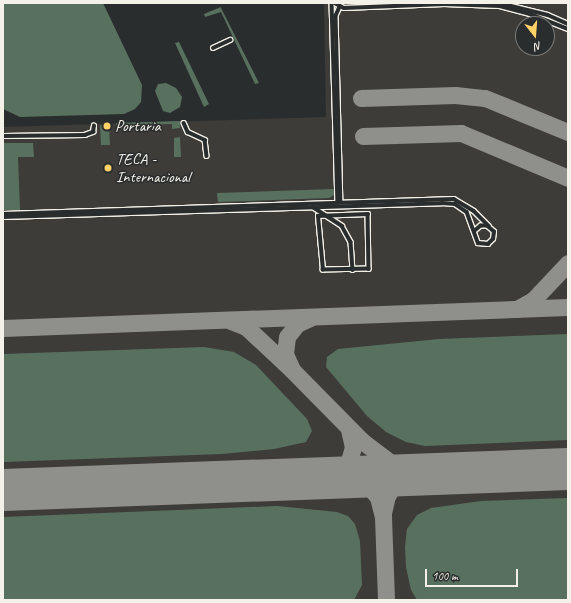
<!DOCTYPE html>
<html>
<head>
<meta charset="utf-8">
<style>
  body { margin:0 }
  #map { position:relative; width:571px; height:603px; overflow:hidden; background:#2a2d2e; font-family:Caveat,sans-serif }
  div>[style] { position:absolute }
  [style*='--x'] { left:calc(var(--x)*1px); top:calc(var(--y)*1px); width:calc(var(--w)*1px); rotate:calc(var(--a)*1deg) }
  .built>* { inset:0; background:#3e3c39 }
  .green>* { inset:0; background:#58715e }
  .taxiway>* { height:17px; margin:-8.5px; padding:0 8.5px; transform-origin:8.5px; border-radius:8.5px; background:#8f8f8b }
  .runway>* { height:42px; margin:-21px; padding:0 21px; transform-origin:21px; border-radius:21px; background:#8f8f8b }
  .roads { filter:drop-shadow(1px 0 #f4f1e8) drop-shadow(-1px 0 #f4f1e8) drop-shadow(0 1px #f4f1e8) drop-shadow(0 -1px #f4f1e8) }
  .lane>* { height:3.5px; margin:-1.75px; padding:0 1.75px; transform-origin:1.75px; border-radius:1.75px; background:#2a2d2e }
  .dots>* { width:11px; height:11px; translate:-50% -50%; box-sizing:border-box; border:2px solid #2a2d2e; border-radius:50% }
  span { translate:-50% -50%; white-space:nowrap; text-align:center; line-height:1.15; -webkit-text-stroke:3px #2a2d2e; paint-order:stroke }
  .poi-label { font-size:16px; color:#f4f1e8 }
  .left { translate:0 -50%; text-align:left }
  .frame { position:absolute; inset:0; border:4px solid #f4f1e8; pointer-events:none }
  .north { position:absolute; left:515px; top:16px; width:40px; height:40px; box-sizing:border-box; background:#2a2d2e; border:1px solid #7b7b78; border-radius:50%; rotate:163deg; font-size:11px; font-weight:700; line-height:16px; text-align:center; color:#f4f1e8 }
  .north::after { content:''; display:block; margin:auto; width:14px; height:18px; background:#ffd166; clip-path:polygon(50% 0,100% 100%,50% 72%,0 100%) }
  .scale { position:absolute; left:425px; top:569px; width:93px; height:18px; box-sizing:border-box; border:2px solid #f4f1e8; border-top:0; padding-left:5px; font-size:12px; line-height:14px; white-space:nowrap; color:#f4f1e8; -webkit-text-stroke:3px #2a2d2e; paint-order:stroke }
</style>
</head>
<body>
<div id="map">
  <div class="built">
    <i style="clip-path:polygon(evenodd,324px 3px,568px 3px,568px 600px,3px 600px,3px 127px,326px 117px,324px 3px,523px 24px,547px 24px,547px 48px,523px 48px,523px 24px)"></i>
  </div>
  <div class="green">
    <i style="clip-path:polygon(3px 3px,103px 3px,142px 85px,141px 102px,135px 109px,124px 114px,20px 117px,3px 109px)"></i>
    <i style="clip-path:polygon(221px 7px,221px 8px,259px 83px,255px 84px,221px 12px,205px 17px,204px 14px)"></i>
    <i style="clip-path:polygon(179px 42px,209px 104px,204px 107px,175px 43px)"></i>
    <i style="clip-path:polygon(166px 83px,176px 88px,182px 97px,180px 107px,170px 113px,163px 111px,155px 91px,158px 84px)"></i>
    <i style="clip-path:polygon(180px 121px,180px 128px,172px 129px,172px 124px,123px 125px,123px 129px,117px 129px,116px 123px)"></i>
    <i style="clip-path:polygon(100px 125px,109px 128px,110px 145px,101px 145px)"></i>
    <i style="clip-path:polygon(180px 137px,181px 157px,174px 157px,174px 138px)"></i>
    <i style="clip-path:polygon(3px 143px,33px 143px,34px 157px,18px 157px,20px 210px,3px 210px)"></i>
    <i style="clip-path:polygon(334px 189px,334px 195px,329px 198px,218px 202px,217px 193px)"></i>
    <i style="clip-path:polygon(568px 334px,568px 440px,425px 446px,406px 442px,386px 432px,367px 416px,326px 367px,327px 357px,338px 349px,439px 339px)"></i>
    <i style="clip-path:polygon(204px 347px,234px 352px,256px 365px,307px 419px,312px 431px,306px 442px,274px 449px,222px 454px,3px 462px,3px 354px)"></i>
    <i style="clip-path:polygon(568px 498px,568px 600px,417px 600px,411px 590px,406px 567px,405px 547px,407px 529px,417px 515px,431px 508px,481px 501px)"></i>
    <i style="clip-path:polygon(277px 506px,337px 512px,348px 516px,355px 524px,360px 541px,362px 585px,354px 600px,3px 600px,3px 517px)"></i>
  </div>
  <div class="taxiway">
    <i style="--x:361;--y:98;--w:94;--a:-1.8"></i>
    <i style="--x:455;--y:95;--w:30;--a:6"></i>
    <i style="--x:485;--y:98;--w:90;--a:22.3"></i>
    <i style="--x:363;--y:136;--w:98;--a:-1.8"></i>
    <i style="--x:461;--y:133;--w:116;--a:22.8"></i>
    <i style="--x:517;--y:309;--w:18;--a:-29"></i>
    <i style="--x:533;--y:300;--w:51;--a:-46.6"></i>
    <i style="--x:310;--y:318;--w:14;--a:155"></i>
    <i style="--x:297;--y:324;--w:16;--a:128"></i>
    <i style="--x:287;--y:337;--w:17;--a:97"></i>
    <i style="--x:285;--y:354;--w:17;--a:66"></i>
    <i style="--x:292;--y:370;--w:100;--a:45.4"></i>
    <i style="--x:362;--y:441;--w:41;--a:37.1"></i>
    <i style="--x:395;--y:466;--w:24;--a:19"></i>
    <i style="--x:231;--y:321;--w:16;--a:22"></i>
    <i style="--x:246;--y:327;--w:62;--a:43"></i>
    <i style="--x:3;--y:328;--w:565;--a:-2.13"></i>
    <i style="--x:327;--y:477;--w:10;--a:-24"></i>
    <i style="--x:336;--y:473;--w:18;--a:-43"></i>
    <i style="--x:349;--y:461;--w:15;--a:-74"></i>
    <i style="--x:353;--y:447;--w:18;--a:-103"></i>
    <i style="--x:319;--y:478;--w:36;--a:2"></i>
    <i style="--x:355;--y:479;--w:13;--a:23"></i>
    <i style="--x:367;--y:484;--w:17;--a:50"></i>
    <i style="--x:378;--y:497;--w:21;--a:76"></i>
    <i style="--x:383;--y:517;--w:83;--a:87.9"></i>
    <i style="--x:383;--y:513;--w:17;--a:-77"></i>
    <i style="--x:387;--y:496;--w:12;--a:-59"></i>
    <i style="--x:393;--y:486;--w:15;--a:-37"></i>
    <i style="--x:405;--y:477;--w:13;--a:-13"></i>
  </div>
  <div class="runway">
    <i style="--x:3;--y:490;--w:565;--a:-2.13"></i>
  </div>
  <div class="roads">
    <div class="lane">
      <i style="--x:332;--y:3;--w:198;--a:88.3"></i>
      <i style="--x:335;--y:3;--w:10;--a:29"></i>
      <i style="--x:344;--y:8;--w:100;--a:-2.3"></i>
      <i style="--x:444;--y:4;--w:56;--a:2"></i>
      <i style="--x:500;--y:6;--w:31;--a:15"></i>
      <i style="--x:530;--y:14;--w:41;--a:21.5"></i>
      <i style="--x:499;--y:3;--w:50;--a:13.8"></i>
      <i style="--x:548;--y:15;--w:22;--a:24"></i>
      <i style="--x:340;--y:7;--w:10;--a:114"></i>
      <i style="--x:336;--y:16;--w:185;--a:88.5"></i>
      <i style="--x:213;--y:48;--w:19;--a:-25"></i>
      <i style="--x:184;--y:123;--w:10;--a:66"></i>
      <i style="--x:188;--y:132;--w:19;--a:25"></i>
      <i style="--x:205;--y:140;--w:16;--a:83"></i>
      <i style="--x:3;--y:136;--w:82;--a:-0.7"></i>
      <i style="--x:85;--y:135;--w:9;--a:-21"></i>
      <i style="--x:93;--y:132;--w:6;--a:-81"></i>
      <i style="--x:313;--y:207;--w:35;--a:33"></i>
      <i style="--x:342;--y:226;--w:18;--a:61"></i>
      <i style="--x:351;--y:242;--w:28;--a:86"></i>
      <i style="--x:3;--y:214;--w:451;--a:-1.9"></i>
      <i style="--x:454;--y:199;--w:23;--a:31"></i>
      <i style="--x:474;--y:211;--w:21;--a:45"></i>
      <i style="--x:368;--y:214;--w:55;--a:89"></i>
      <i style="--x:369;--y:269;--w:46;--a:178.8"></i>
      <i style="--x:323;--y:270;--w:54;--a:-95.3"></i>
      <i style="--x:318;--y:216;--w:50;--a:-2.3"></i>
      <i style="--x:3;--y:217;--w:439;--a:-1.8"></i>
      <i style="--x:442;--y:203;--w:13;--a:4"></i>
      <i style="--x:455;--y:204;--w:14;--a:34"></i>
      <i style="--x:467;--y:212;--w:33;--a:70"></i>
      <i style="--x:478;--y:243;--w:10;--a:6"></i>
      <i style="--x:488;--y:244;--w:7;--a:-45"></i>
      <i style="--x:493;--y:239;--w:7;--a:-82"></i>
      <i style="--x:494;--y:232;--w:9;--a:-139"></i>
      <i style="--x:487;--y:226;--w:6;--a:180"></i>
      <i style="--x:481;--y:226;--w:8;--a:140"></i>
    </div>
  </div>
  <div class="dots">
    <i style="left:107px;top:126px;background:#ffd166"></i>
    <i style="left:108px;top:168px;background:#ffd166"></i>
  </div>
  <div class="poi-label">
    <span class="left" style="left:115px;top:126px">Portaria</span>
    <span class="left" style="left:116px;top:168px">TECA -<br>Internacional</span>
  </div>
  <div class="frame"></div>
  <div class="north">N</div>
  <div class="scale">100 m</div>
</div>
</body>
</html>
